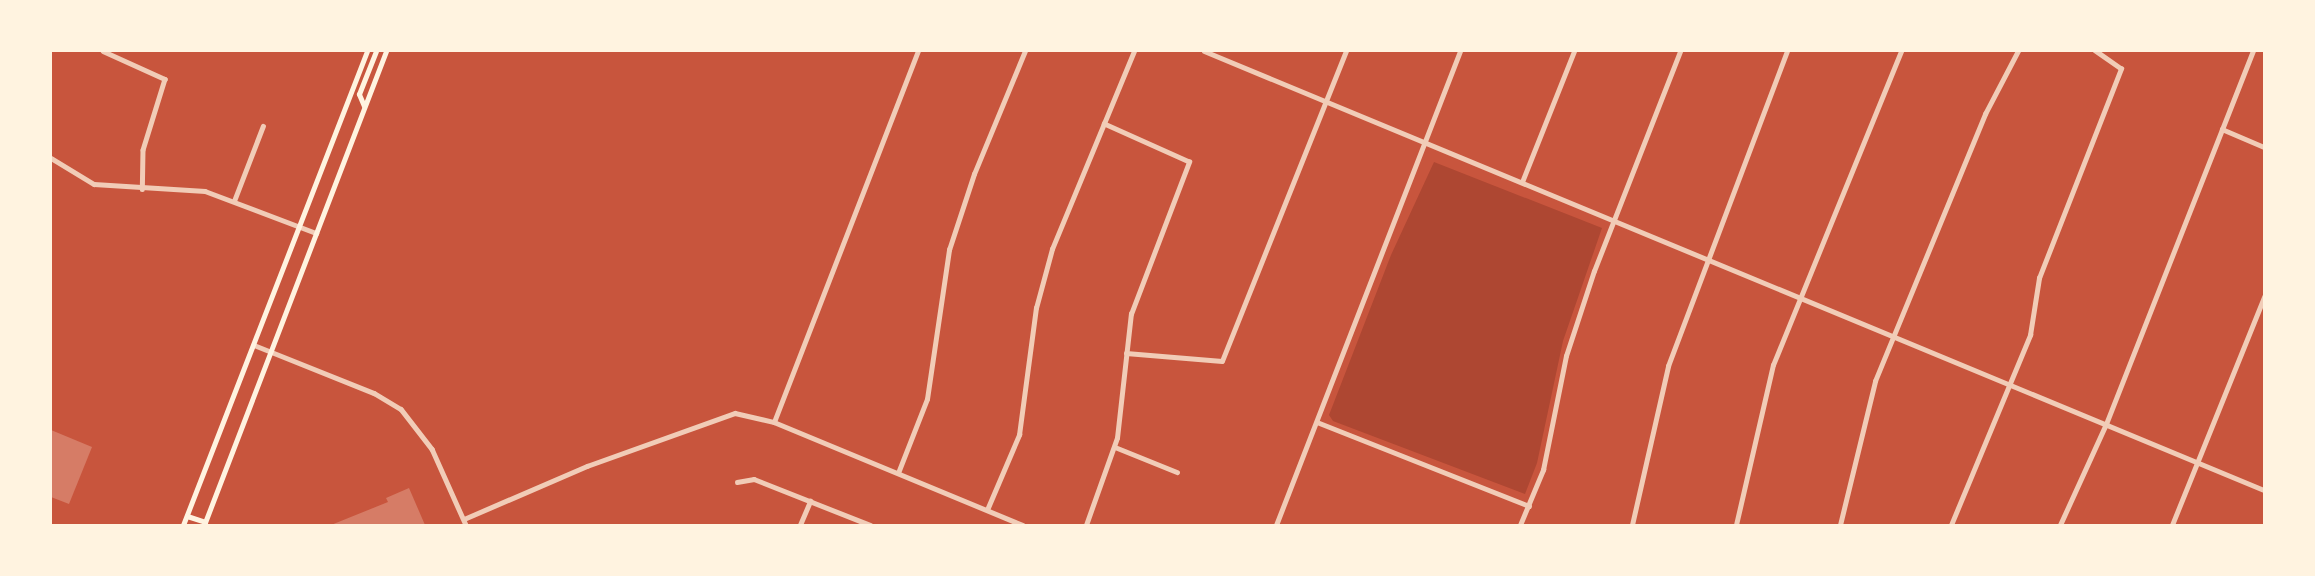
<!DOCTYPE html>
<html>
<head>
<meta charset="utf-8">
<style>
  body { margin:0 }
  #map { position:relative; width:2315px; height:576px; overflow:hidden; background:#c8553d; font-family:Montserrat,sans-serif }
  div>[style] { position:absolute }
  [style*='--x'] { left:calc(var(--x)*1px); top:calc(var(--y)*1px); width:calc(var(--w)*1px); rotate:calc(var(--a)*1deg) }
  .green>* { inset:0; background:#ae4732 }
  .building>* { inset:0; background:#d67c66 }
  .minor>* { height:4.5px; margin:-2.25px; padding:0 2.25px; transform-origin:2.25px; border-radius:2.25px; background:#f1ccb7 }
  .tertiary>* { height:5px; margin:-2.5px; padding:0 2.5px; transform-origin:2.5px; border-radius:2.5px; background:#f1ccb7 }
  .secondary>* { height:5px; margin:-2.5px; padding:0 2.5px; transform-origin:2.5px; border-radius:2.5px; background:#fff3e0 }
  span { translate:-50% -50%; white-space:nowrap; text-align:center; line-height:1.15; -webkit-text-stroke:7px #fff3e0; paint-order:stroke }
  .frame { position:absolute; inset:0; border:52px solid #fff3e0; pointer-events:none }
</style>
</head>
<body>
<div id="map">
  <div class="green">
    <i style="clip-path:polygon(1434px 162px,1602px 228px,1563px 341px,1537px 463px,1525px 494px,1333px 421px,1329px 415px,1391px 255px)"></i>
  </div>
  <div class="building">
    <i style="clip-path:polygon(51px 430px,92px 447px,69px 504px,51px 497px)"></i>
    <i style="clip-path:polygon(409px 488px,425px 525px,331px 525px,388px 502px,386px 498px)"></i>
  </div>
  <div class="minor">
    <i style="--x:103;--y:51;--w:68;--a:24.3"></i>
    <i style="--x:165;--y:79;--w:74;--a:107.2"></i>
    <i style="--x:143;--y:150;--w:39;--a:91"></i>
    <i style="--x:2222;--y:129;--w:46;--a:23.2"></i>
    <i style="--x:51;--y:158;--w:50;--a:31.2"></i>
    <i style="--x:94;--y:184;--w:111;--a:3.6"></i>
    <i style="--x:205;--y:191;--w:119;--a:20.7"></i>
    <i style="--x:1522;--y:182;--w:141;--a:-68.3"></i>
    <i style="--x:234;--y:201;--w:80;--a:-68.9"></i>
    <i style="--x:254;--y:345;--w:129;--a:21.8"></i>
    <i style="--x:374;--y:393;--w:31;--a:31"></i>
    <i style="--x:401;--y:409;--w:51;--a:52.2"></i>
    <i style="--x:432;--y:449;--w:83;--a:65.9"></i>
    <i style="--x:1126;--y:353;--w:96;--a:4.8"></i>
    <i style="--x:1222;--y:361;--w:334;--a:-68.2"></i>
    <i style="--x:774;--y:422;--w:398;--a:-68.8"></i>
    <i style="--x:1317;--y:422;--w:228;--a:21.6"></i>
    <i style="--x:1115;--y:447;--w:67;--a:22"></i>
    <i style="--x:898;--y:473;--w:79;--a:-68.6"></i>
    <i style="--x:927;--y:399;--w:151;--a:-81.6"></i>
    <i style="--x:949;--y:250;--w:80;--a:-71.8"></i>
    <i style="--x:974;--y:174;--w:133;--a:-67.5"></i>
    <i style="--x:737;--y:482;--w:17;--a:-10"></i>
    <i style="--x:754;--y:479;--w:125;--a:21.6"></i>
    <i style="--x:987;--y:510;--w:82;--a:-66.9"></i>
    <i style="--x:1019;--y:435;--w:128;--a:-82.4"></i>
    <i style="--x:1036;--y:308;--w:61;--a:-74.8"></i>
    <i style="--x:1052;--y:249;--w:214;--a:-67.5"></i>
    <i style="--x:464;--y:519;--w:134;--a:-23.3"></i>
    <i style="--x:587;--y:466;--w:157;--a:-19.7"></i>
    <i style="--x:735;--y:413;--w:40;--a:13"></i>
    <i style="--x:774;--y:422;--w:269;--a:22.5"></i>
    <i style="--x:800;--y:525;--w:26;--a:-67"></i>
    <i style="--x:1086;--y:525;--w:92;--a:-70.4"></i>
    <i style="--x:1117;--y:438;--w:125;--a:-83.6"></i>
    <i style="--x:1131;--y:314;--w:163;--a:-69.1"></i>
    <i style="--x:1189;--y:162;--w:93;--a:-155.9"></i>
    <i style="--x:1520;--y:525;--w:60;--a:-67.3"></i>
    <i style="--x:1543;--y:470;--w:116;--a:-78.6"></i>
    <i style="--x:1566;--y:356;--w:89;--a:-71.8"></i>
    <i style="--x:1594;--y:271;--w:236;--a:-68.6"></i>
    <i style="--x:1632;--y:525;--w:163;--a:-77.2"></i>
    <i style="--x:1668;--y:366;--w:337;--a:-69.3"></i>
    <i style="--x:1736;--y:525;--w:164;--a:-77"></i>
    <i style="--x:1773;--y:365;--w:339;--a:-67.8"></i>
    <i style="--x:1840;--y:525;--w:148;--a:-76.3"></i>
    <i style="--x:1875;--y:381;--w:289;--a:-67.6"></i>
    <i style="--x:1985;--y:114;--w:71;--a:-62.4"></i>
    <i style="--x:1951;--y:525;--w:206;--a:-67.4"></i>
    <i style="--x:2030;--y:335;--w:58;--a:-81"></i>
    <i style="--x:2039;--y:278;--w:225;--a:-68.6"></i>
    <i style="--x:2121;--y:69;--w:32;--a:-145"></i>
    <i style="--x:2060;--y:525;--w:111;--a:-65.5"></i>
    <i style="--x:2106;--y:424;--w:401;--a:-68.5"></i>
    <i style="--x:2172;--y:525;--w:246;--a:-68"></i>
  </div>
  <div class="tertiary">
    <i style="--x:1204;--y:51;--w:1147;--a:22.5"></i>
    <i style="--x:1276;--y:525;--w:508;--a:-68.78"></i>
  </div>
  <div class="secondary">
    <i style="--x:364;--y:106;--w:13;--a:-113"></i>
    <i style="--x:359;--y:94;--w:46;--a:-68.4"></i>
    <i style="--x:187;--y:516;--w:19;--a:18"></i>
    <i style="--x:183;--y:525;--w:508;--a:-68.78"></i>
    <i style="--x:204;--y:525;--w:508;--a:-68.99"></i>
  </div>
  <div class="frame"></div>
</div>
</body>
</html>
